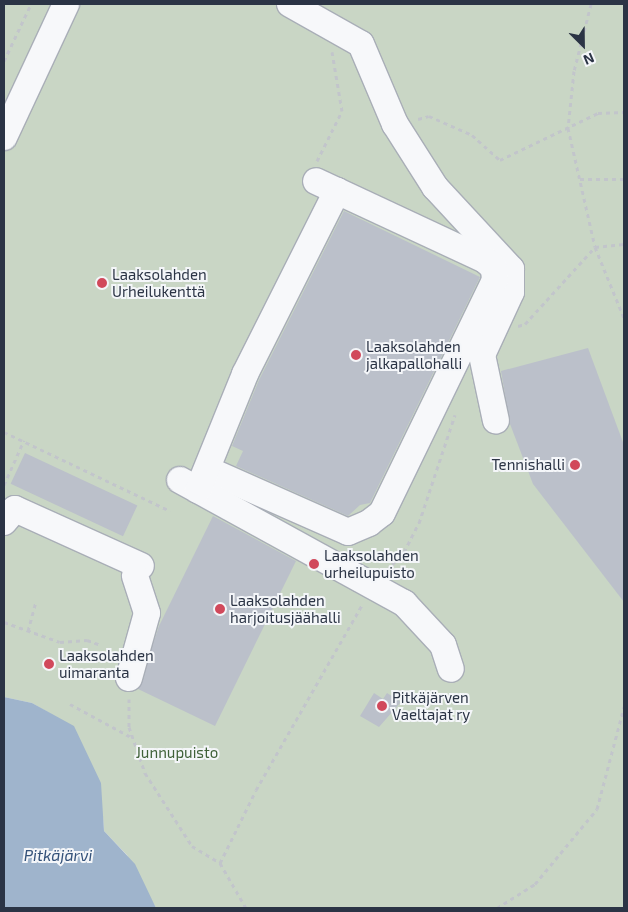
<!DOCTYPE html>
<html>
<head>
<meta charset="utf-8">
<style>
  body { margin:0 }
  #map { position:relative; width:628px; height:912px; overflow:hidden; background:#e4e7ec; font-family:"Exo 2",sans-serif }
  div>[style] { position:absolute }
  [style*='--x'] { left:calc(var(--x)*1px); top:calc(var(--y)*1px); width:calc(var(--w)*1px); rotate:calc(var(--a)*1deg) }
  .green>* { inset:0; background:#c9d6c5 }
  .water>* { inset:0; background:#9fb4cc }
  .building>* { inset:0; background:#bbc0ca; transform-origin:0 0 }
  .path>* { height:3px; margin-top:-1.5px; transform-origin:0; background:repeating-linear-gradient(90deg,#c2c5cb 0 4px,transparent 0 8px) }
  .roads { filter:drop-shadow(1px 0 #a9aeb7) drop-shadow(-1px 0 #a9aeb7) drop-shadow(0 1px #a9aeb7) drop-shadow(0 -1px #a9aeb7) }
  .minor>* { height:26px; margin:-13px; padding:0 13px; transform-origin:13px; border-radius:13px; background:#f7f8fa }
  .dots>* { width:14px; height:14px; translate:-50% -50%; box-sizing:border-box; border:2px solid #f4f6f9; border-radius:50% }
  span { translate:-50% -50%; white-space:nowrap; text-align:center; line-height:1.15; -webkit-text-stroke:4px #f4f6f9; paint-order:stroke }
  .poi-label { font-size:15px; color:#2b3445 }
  .left { translate:0 -50%; text-align:left }
  .right { translate:-100% -50%; text-align:right }
  .park-label { font-size:15px; color:#3f6138 }
  .water-label { font-size:16px; color:#34527a; font-style:italic }
  .frame { position:absolute; inset:0; border:5px solid #2b3445; pointer-events:none }
  .north { position:absolute; left:558px; top:20px; width:50px; height:50px; -webkit-text-stroke:4px #f4f6f9; paint-order:stroke; rotate:157deg; font-size:14px; font-weight:700; line-height:20px; text-align:center; color:#2b3445 }
  .north::after { content:''; display:block; margin:auto; width:18px; height:22px; background:#2b3445; clip-path:polygon(50% 0,100% 100%,50% 72%,0 100%) }
</style>
</head>
<body>
<div id="map">
  <div class="green">
    <i style="clip-path:polygon(4px 4px,624px 4px,624px 908px,156px 908px,127px 855px,104px 831px,103px 817px,51px 714px,32px 703px,4px 697px)"></i>
  </div>
  <div class="water">
    <i style="clip-path:polygon(4px 697px,32px 703px,74px 726px,101px 783px,104px 831px,135px 864px,156px 908px,4px 908px)"></i>
  </div>
  <div class="building">
    <i style="clip-path:polygon(344px 211px,480px 277px,370px 503px,360px 505px,348px 516px,236px 466px,243px 451px,232px 446px,259px 380px)"></i>
    <i style="clip-path:polygon(588px 348px,624px 445px,624px 602px,533px 484px,510px 424px,501px 371px)"></i>
    <i style="left:25px;top:453px;width:124px;height:34px;rotate:25deg"></i>
    <i style="clip-path:polygon(213px 516px,296px 561px,215px 726px,138px 689px,159px 626px)"></i>
    <i style="clip-path:polygon(374px 693px,383px 699px,387px 693px,401px 702px,379px 727px,360px 716px)"></i>
  </div>
  <div class="path">
    <i style="--x:591;--y:4;--w:69;--a:104.2"></i>
    <i style="--x:574;--y:71;--w:57;--a:96"></i>
    <i style="--x:568;--y:128;--w:122;--a:77.2"></i>
    <i style="--x:595;--y:247;--w:77;--a:67.8"></i>
    <i style="--x:4;--y:61;--w:63;--a:-64.7"></i>
    <i style="--x:418;--y:119;--w:11;--a:-15"></i>
    <i style="--x:429;--y:116;--w:47;--a:23.8"></i>
    <i style="--x:472;--y:135;--w:38;--a:42"></i>
    <i style="--x:500;--y:160;--w:109;--a:-25.6"></i>
    <i style="--x:598;--y:113;--w:26;--a:-2"></i>
    <i style="--x:317;--y:161;--w:56;--a:-63.4"></i>
    <i style="--x:342;--y:111;--w:60;--a:-99.6"></i>
    <i style="--x:580;--y:179;--w:44;--a:0"></i>
    <i style="--x:518;--y:326;--w:7;--a:-16"></i>
    <i style="--x:525;--y:324;--w:104;--a:-47.7"></i>
    <i style="--x:595;--y:247;--w:29;--a:-6"></i>
    <i style="--x:4;--y:432;--w:184;--a:25.4"></i>
    <i style="--x:4;--y:485;--w:49;--a:-66"></i>
    <i style="--x:387;--y:570;--w:25;--a:-47"></i>
    <i style="--x:404;--y:552;--w:33;--a:-63"></i>
    <i style="--x:419;--y:523;--w:114;--a:-71.6"></i>
    <i style="--x:4;--y:622;--w:59;--a:19.7"></i>
    <i style="--x:60;--y:642;--w:27;--a:-4"></i>
    <i style="--x:87;--y:640;--w:15;--a:20"></i>
    <i style="--x:28;--y:631;--w:30;--a:-75"></i>
    <i style="--x:129;--y:699;--w:28;--a:90"></i>
    <i style="--x:129;--y:727;--w:49;--a:70.8"></i>
    <i style="--x:145;--y:773;--w:87;--a:57.2"></i>
    <i style="--x:192;--y:846;--w:33;--a:31"></i>
    <i style="--x:220;--y:863;--w:52;--a:60"></i>
    <i style="--x:70;--y:704;--w:69;--a:28.4"></i>
    <i style="--x:220;--y:863;--w:81;--a:-63.7"></i>
    <i style="--x:256;--y:790;--w:215;--a:-60.2"></i>
    <i style="--x:497;--y:908;--w:45;--a:-32.3"></i>
    <i style="--x:535;--y:884;--w:97;--a:-50.4"></i>
    <i style="--x:597;--y:809;--w:106;--a:-75.2"></i>
  </div>
  <div class="roads">
    <div class="minor">
      <i style="--x:290;--y:4;--w:81;--a:29.4"></i>
      <i style="--x:361;--y:44;--w:87;--a:67"></i>
      <i style="--x:395;--y:124;--w:75;--a:57.6"></i>
      <i style="--x:435;--y:187;--w:112;--a:47.2"></i>
      <i style="--x:511;--y:269;--w:23;--a:90"></i>
      <i style="--x:511;--y:292;--w:69;--a:114.7"></i>
      <i style="--x:482;--y:355;--w:67;--a:78"></i>
      <i style="--x:4;--y:137;--w:147;--a:-65"></i>
      <i style="--x:208;--y:470;--w:153;--a:23.9"></i>
      <i style="--x:348;--y:532;--w:23;--a:-23"></i>
      <i style="--x:369;--y:523;--w:16;--a:-38"></i>
      <i style="--x:382;--y:513;--w:259;--a:-64.1"></i>
      <i style="--x:495;--y:280;--w:12;--a:-95"></i>
      <i style="--x:494;--y:268;--w:12;--a:-138"></i>
      <i style="--x:485;--y:260;--w:163;--a:-155"></i>
      <i style="--x:180;--y:480;--w:256;--a:28.8"></i>
      <i style="--x:404;--y:603;--w:57;--a:47.1"></i>
      <i style="--x:443;--y:645;--w:25;--a:72"></i>
      <i style="--x:198;--y:490;--w:125;--a:-67.9"></i>
      <i style="--x:245;--y:374;--w:205;--a:-63.3"></i>
      <i style="--x:337;--y:191;--w:23;--a:-155"></i>
      <i style="--x:4;--y:522;--w:17;--a:-50"></i>
      <i style="--x:15;--y:509;--w:138;--a:24.3"></i>
      <i style="--x:129;--y:678;--w:67;--a:-74.5"></i>
      <i style="--x:147;--y:613;--w:39;--a:-108"></i>
    </div>
  </div>
  <div class="dots">
    <i style="left:102px;top:283px;background:#d1495b"></i>
    <i style="left:356px;top:355px;background:#d1495b"></i>
    <i style="left:575px;top:465px;background:#d1495b"></i>
    <i style="left:314px;top:564px;background:#d1495b"></i>
    <i style="left:220px;top:609px;background:#d1495b"></i>
    <i style="left:49px;top:664px;background:#d1495b"></i>
    <i style="left:382px;top:706px;background:#d1495b"></i>
  </div>
  <div class="poi-label">
    <span class="left" style="left:112px;top:283px">Laaksolahden<br>Urheilukenttä</span>
    <span class="left" style="left:366px;top:355px">Laaksolahden<br>jalkapallohalli</span>
    <span class="right" style="left:565px;top:465px">Tennishalli</span>
    <span class="left" style="left:324px;top:564px">Laaksolahden<br>urheilupuisto</span>
    <span class="left" style="left:230px;top:609px">Laaksolahden<br>harjoitusjäähalli</span>
    <span class="left" style="left:59px;top:664px">Laaksolahden<br>uimaranta</span>
    <span class="left" style="left:392px;top:706px">Pitkäjärven<br>Vaeltajat ry</span>
  </div>
  <div class="park-label">
    <span style="left:177px;top:753px">Junnupuisto</span>
  </div>
  <div class="water-label">
    <span style="left:58px;top:855px">Pitkäjärvi</span>
  </div>
  <div class="frame"></div>
  <div class="north">N</div>
</div>
</body>
</html>
